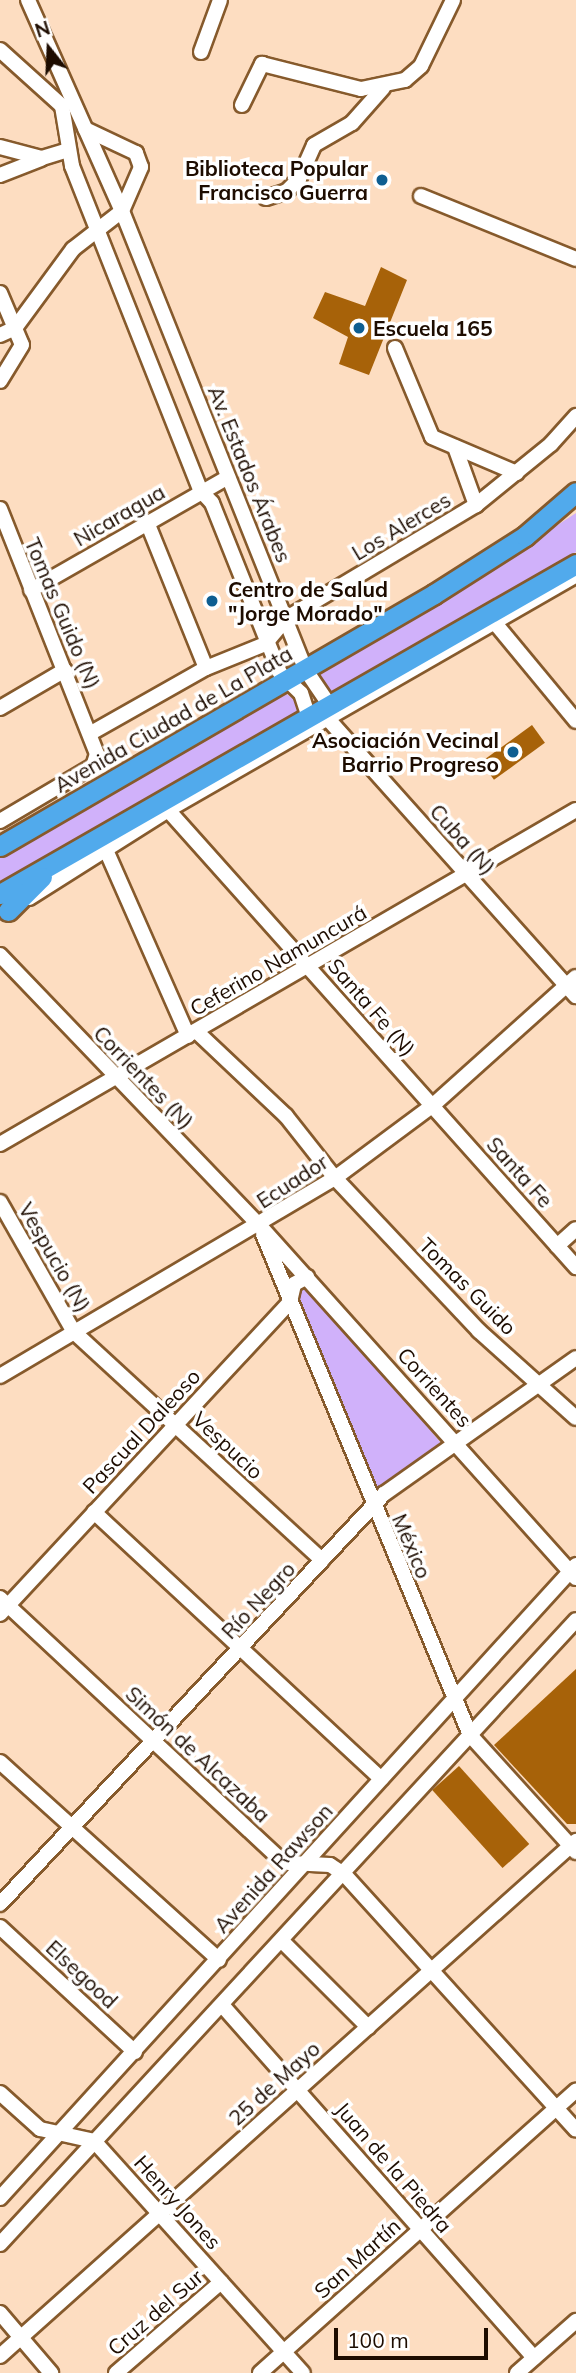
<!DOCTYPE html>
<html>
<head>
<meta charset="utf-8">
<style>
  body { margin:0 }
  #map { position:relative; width:576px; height:2373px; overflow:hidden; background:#fdddc1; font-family:Mulish,sans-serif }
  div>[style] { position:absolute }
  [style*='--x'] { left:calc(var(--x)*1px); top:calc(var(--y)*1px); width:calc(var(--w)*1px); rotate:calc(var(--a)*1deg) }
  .green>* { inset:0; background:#d0b1fa }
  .building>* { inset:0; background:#a76209; transform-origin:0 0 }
  .roads { filter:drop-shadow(2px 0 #865a2c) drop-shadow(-2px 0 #865a2c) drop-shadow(0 2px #865a2c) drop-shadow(0 -2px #865a2c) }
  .minor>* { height:14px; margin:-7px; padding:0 7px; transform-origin:7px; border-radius:7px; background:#fff }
  .highway>* { height:19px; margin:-9.5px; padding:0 9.5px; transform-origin:9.5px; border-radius:9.5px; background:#51aaec }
  .dots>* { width:19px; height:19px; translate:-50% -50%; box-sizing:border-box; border:4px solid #fff; border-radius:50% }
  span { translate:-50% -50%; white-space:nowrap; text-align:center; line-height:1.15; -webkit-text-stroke:7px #fff; paint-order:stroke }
  .poi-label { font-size:21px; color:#1d0c00; font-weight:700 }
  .right { translate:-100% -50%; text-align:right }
  .left { translate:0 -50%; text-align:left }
  .street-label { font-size:21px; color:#1d0c00 }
  .north { position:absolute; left:14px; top:14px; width:70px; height:70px; -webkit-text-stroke:5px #fff; paint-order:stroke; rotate:342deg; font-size:19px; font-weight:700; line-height:28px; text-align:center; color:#1d0c00 }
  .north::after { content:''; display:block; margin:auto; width:24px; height:32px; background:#1d0c00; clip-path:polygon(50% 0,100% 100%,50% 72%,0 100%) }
  .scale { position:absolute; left:334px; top:2328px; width:154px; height:32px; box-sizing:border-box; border:4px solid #1d0c00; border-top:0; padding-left:9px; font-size:21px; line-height:24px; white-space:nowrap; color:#1d0c00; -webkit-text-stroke:5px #fff; paint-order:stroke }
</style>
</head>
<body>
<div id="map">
  <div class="green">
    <i style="clip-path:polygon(576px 513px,576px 552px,336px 692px,326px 691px,318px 680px,318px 669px,450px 595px)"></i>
    <i style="clip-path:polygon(282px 690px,299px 704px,297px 715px,0 889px,0 852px)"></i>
    <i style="clip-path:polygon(305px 1283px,441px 1443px,377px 1490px,294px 1296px)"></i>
  </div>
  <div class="building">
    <i style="clip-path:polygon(381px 267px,407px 280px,369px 375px,339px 364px,348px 337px,313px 318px,325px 292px,365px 306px)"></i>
    <i style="left:532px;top:725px;width:22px;height:63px;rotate:54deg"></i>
    <i style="clip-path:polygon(576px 1669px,576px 1824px,567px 1824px,494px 1745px)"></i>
    <i style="left:459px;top:1766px;width:105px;height:36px;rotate:48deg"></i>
  </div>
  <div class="roads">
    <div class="minor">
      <i style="--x:28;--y:0;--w:231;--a:66"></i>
      <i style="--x:122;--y:211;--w:493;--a:68.2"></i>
      <i style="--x:305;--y:669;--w:41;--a:55.9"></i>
      <i style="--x:328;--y:703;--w:16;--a:90"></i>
      <i style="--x:0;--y:50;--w:84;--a:42.1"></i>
      <i style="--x:62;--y:106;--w:61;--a:80.5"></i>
      <i style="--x:72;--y:166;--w:350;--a:68.4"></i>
      <i style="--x:201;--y:491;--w:16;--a:47"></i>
      <i style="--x:212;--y:503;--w:183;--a:68.2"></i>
      <i style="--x:280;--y:673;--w:29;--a:44"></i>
      <i style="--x:301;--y:693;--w:23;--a:72"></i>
      <i style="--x:308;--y:715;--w:8;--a:14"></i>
      <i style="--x:201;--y:52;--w:55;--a:-69.9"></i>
      <i style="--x:242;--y:105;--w:46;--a:-64"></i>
      <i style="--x:262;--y:64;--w:102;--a:14.2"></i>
      <i style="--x:361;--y:89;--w:45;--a:-11.6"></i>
      <i style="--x:405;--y:80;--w:21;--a:-41"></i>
      <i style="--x:421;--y:66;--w:73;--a:-64.1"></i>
      <i style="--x:0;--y:147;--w:43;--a:14.7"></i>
      <i style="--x:42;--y:158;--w:27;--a:-17"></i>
      <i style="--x:0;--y:175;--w:44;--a:-21.3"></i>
      <i style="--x:421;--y:196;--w:167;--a:22.1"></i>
      <i style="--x:266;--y:198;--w:22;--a:-18"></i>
      <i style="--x:287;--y:191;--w:17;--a:-45"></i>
      <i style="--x:299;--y:179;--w:37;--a:-66"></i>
      <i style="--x:314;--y:145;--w:44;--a:-30.1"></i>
      <i style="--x:352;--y:123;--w:47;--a:-48.5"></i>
      <i style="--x:0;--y:293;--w:56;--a:67.1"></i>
      <i style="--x:22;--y:345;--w:42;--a:121.4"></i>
      <i style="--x:0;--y:335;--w:17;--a:-25"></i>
      <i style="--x:15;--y:328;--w:98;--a:-53.7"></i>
      <i style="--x:73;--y:249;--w:62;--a:-37.8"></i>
      <i style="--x:122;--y:211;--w:48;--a:-66.6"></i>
      <i style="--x:141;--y:167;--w:15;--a:-110"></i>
      <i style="--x:136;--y:153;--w:56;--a:-154.8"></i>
      <i style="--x:395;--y:348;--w:96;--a:67.4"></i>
      <i style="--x:432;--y:437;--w:92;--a:23"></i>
      <i style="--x:455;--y:447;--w:62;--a:70.1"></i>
      <i style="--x:0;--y:509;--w:264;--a:68.4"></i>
      <i style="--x:97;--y:754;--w:13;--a:108"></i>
      <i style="--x:93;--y:766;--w:108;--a:149.4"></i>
      <i style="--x:147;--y:522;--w:157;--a:68"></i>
      <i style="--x:31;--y:590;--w:227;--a:-29.8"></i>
      <i style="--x:495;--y:623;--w:127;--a:50.4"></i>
      <i style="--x:0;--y:708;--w:75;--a:-30.3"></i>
      <i style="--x:328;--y:719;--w:372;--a:48.2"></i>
      <i style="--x:91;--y:733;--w:132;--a:-29.5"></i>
      <i style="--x:206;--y:668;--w:64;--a:-22.1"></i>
      <i style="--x:265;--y:644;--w:34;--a:-50"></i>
      <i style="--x:287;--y:618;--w:220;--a:-30.9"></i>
      <i style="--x:476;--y:505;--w:97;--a:-39.1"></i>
      <i style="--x:551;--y:444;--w:38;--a:-48"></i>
      <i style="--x:168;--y:810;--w:613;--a:48.24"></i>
      <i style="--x:106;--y:850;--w:203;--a:66.2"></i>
      <i style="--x:29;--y:898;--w:165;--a:-32.3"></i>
      <i style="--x:168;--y:810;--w:471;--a:-29.9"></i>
      <i style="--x:0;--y:955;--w:376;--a:46.2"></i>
      <i style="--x:260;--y:1226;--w:473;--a:48.1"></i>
      <i style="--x:196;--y:1031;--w:124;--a:43.4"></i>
      <i style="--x:286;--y:1116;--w:79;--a:51.7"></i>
      <i style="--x:335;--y:1178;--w:210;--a:46.7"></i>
      <i style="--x:479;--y:1331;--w:130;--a:41.9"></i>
      <i style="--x:0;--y:1144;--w:666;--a:-30.11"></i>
      <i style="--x:0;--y:1202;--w:150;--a:60.4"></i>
      <i style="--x:74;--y:1332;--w:337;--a:42.6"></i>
      <i style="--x:263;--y:1234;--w:542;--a:67.55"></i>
      <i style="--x:470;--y:1735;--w:158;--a:47.8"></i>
      <i style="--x:557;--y:1246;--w:25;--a:-42"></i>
      <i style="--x:0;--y:1376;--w:389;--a:-30.6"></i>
      <i style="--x:335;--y:1178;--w:121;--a:-36.6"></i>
      <i style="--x:432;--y:1106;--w:193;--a:-41.9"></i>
      <i style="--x:94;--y:1512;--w:392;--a:42.9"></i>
      <i style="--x:0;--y:1598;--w:380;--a:43"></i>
      <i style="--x:278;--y:1857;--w:13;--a:27"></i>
      <i style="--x:290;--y:1863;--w:40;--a:2.9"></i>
      <i style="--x:330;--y:1865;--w:17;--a:33"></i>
      <i style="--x:344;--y:1874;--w:345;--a:47.8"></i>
      <i style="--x:0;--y:1614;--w:426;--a:-47.1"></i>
      <i style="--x:290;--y:1302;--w:18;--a:-77"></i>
      <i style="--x:294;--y:1284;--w:15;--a:-28"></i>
      <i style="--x:0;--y:1762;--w:295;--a:42.1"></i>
      <i style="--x:0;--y:1904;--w:562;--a:-46.88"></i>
      <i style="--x:384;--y:1494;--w:235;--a:-35.3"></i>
      <i style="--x:0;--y:1927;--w:184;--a:42.8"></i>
      <i style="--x:282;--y:1941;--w:122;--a:45"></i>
      <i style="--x:222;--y:2005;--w:471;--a:48.5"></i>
      <i style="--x:0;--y:2093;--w:54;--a:42"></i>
      <i style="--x:40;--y:2129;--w:55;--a:12.5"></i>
      <i style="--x:94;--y:2141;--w:312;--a:48"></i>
      <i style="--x:0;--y:2198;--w:856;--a:-47.7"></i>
      <i style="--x:0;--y:2244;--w:849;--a:-47.29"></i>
      <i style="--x:0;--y:2313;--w:79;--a:49.6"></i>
      <i style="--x:0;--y:2356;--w:773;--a:-41.8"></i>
      <i style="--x:116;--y:2373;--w:139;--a:-40.9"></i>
      <i style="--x:260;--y:2373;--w:424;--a:-41.8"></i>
      <i style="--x:517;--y:2373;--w:79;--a:-41.4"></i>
    </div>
    <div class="highway">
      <i style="--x:0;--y:846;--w:502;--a:-30.14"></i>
      <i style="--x:434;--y:594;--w:108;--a:-32.5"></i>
      <i style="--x:525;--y:536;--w:67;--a:-40.8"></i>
      <i style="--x:0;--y:894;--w:664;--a:-29.81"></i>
      <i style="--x:8;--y:911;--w:48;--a:-45"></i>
    </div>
  </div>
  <div class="dots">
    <i style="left:382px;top:180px;background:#0e5e91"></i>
    <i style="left:359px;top:328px;background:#0e5e91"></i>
    <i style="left:212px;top:601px;background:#0e5e91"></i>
    <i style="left:513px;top:752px;background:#0e5e91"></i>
  </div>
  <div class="poi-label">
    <span class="right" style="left:368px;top:180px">Biblioteca Popular<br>Francisco Guerra</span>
    <span class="left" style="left:373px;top:328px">Escuela 165</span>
    <span class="left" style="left:228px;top:601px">Centro de Salud<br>"Jorge Morado"</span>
    <span class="right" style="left:499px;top:752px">Asociación Vecinal<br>Barrio Progreso</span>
  </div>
  <div class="street-label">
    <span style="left:250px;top:474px;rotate:68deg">Av. Estados Árabes</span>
    <span style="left:119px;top:515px;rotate:-30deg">Nicaragua</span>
    <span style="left:401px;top:526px;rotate:-31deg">Los Alerces</span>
    <span style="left:63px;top:613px;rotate:67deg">Tomas Guido (N)</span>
    <span style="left:173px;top:719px;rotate:-30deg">Avenida Ciudad de La Plata</span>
    <span style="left:463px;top:839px;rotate:48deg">Cuba (N)</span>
    <span style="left:278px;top:960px;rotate:-30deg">Ceferino Namuncurá</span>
    <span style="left:372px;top:1007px;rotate:49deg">Santa Fe (N)</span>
    <span style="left:144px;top:1077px;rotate:46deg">Corrientes (N)</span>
    <span style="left:520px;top:1172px;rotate:48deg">Santa Fe</span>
    <span style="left:292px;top:1181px;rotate:-33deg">Ecuador</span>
    <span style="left:55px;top:1257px;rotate:60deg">Vespucio (N)</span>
    <span style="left:468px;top:1286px;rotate:45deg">Tomas Guido</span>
    <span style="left:435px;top:1387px;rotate:48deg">Corrientes</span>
    <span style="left:141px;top:1431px;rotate:-47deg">Pascual Daleoso</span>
    <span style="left:228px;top:1445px;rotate:43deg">Vespucio</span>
    <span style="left:412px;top:1546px;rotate:67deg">México</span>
    <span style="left:258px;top:1600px;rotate:-47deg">Río Negro</span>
    <span style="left:198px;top:1754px;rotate:43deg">Simón de Alcazaba</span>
    <span style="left:273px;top:1868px;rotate:-48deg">Avenida Rawson</span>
    <span style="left:82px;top:1974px;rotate:43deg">Elsegood</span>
    <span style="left:274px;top:2083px;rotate:-42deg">25 de Mayo</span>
    <span style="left:394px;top:2167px;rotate:49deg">Juan de la Piedra</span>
    <span style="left:178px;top:2202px;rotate:48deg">Henry Jones</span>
    <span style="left:357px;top:2258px;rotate:-42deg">San Martín</span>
    <span style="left:155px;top:2312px;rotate:-41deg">Cruz del Sur</span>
  </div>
  <div class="north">N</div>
  <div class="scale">100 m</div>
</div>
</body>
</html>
